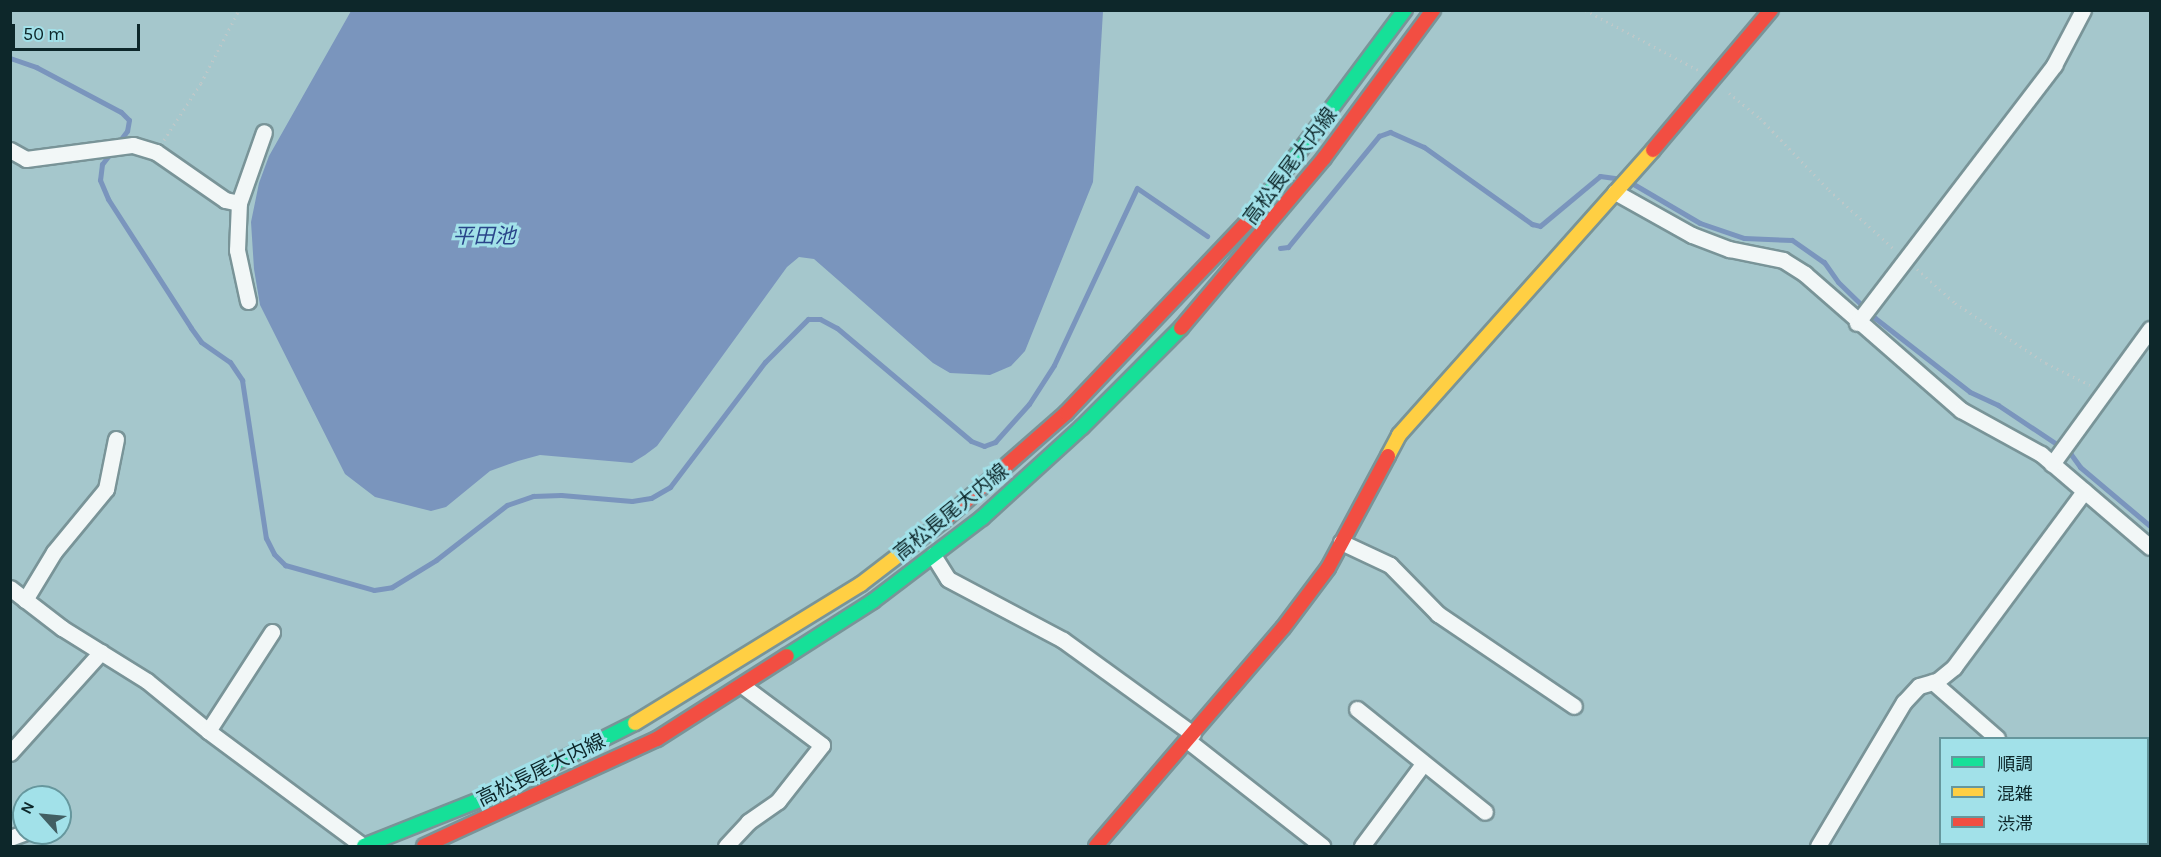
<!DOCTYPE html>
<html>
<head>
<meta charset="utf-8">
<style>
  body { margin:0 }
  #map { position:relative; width:2161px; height:857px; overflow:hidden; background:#a5c7cc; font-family:Karla,"Noto Sans JP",sans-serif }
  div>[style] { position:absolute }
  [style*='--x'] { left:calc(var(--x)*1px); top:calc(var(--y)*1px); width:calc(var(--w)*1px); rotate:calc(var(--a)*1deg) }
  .water>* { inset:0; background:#7a95bd }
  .stream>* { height:5px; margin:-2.5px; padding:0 2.5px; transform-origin:2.5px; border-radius:2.5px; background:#7a95bd }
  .path>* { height:3px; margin-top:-1.5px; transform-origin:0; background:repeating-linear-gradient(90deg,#bdc8c9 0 1.5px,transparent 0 6px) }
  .roads { filter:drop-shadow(2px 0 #799498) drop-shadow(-2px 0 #799498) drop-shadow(0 2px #799498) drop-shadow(0 -2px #799498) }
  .street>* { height:15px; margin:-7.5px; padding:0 7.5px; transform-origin:7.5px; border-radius:7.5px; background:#f2f7f7 }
  .fast>* { height:14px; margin:-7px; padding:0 7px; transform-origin:7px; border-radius:7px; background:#16e098 }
  .slow>* { height:14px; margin:-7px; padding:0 7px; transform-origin:7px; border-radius:7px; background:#ffcf43 }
  .jam>* { height:14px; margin:-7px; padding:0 7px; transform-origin:7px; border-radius:7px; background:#f24e42 }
  span { translate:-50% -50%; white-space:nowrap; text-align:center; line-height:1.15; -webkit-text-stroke:6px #a2e1e9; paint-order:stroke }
  .street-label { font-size:20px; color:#0d272a }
  .water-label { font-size:21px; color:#294489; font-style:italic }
  .frame { position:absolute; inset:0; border:12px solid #0d272a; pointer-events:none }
  .legend { position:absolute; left:1939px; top:737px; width:210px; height:108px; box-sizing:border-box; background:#a2e1e9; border:2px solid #66979d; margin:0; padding:8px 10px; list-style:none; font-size:18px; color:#0d272a }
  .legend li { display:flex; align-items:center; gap:12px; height:30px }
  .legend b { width:30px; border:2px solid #66979d }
  .north { position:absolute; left:12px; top:785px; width:60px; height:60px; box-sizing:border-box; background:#a2e1e9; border:2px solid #66979d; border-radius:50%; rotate:297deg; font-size:16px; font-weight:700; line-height:24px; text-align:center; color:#0d272a }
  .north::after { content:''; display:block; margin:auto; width:21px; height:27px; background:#425f63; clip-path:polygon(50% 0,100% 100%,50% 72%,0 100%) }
  .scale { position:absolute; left:12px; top:24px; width:128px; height:27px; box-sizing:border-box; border:3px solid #0d272a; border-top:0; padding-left:8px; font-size:18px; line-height:21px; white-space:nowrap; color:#0d272a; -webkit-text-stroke:4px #a2e1e9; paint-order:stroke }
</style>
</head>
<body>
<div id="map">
  <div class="water">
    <i style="clip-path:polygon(351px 11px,1103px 11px,1093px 182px,1025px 351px,1011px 366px,990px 375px,950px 373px,933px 363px,814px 259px,799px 257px,787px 267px,657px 446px,645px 455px,632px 463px,540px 455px,518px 461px,490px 471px,446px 507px,431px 511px,375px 497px,345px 474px,260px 305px,254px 269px,251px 222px,259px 183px,269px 156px)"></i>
  </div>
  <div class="stream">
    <i style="--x:10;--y:58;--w:28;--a:19"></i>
    <i style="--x:36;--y:67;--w:96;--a:27.9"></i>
    <i style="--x:121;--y:112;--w:11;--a:45"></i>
    <i style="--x:129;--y:120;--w:11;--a:100"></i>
    <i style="--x:127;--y:131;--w:15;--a:127"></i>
    <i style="--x:113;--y:150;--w:18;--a:128"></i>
    <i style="--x:102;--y:164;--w:16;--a:97"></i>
    <i style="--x:100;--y:180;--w:21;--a:67"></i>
    <i style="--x:108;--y:199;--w:153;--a:57.2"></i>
    <i style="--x:191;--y:328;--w:17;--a:54"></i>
    <i style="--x:201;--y:342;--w:35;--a:35"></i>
    <i style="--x:230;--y:362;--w:22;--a:56"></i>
    <i style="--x:242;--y:380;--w:160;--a:81.4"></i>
    <i style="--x:266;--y:538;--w:18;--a:63"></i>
    <i style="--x:274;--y:554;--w:16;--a:45"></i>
    <i style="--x:285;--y:565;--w:92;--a:15.7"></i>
    <i style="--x:374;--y:590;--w:18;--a:-9"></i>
    <i style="--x:392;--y:587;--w:52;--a:-31.5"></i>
    <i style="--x:436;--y:560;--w:90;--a:-37.8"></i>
    <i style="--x:507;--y:505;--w:28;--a:-19"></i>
    <i style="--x:533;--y:496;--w:28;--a:-2"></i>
    <i style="--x:561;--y:495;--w:71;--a:4.8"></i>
    <i style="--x:632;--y:501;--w:19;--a:-9"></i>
    <i style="--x:651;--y:498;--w:22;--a:-30"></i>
    <i style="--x:670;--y:487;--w:157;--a:-52.8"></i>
    <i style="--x:765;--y:362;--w:61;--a:-45"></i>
    <i style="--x:808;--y:319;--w:12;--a:0"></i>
    <i style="--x:820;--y:319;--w:19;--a:28"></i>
    <i style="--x:837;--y:328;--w:175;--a:40.1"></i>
    <i style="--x:971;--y:441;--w:14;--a:21"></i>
    <i style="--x:984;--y:446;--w:12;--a:-20"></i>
    <i style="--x:995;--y:442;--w:51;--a:-48.2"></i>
    <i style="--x:1029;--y:404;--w:46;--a:-57.3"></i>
    <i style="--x:1054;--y:365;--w:195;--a:-64.9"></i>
    <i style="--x:1137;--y:188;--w:85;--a:34.4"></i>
    <i style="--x:1630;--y:182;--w:81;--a:30.4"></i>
    <i style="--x:1700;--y:223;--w:46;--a:18.8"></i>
    <i style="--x:1744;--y:238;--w:48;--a:2.4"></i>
    <i style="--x:1792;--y:240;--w:39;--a:35"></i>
    <i style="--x:1824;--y:262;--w:24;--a:55"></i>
    <i style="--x:1838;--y:282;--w:52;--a:44.2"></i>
    <i style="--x:1875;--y:318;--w:120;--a:37.9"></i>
    <i style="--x:1970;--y:392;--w:31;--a:25"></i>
    <i style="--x:1998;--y:405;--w:87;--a:33.7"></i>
    <i style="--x:2070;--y:453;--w:17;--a:54"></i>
    <i style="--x:2080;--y:467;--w:92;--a:40.1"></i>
    <i style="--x:1280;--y:248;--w:8;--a:-7"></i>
    <i style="--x:1288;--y:247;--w:144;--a:-50.7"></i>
    <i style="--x:1379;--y:136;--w:12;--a:-20"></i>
    <i style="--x:1390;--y:132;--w:37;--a:24"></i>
    <i style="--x:1424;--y:147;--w:133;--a:35.5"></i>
    <i style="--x:1532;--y:224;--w:8;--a:14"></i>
    <i style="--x:1540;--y:226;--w:78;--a:-39.8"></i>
    <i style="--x:1600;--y:176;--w:22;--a:8"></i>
  </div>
  <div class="path">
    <i style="--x:1585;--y:10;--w:130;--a:27.9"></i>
    <i style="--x:1729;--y:93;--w:40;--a:39"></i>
    <i style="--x:1760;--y:118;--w:100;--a:46.2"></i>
    <i style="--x:1829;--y:190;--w:88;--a:42.2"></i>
    <i style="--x:164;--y:140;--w:68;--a:-57"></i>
    <i style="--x:201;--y:83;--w:82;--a:-62.5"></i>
    <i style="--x:1917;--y:269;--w:51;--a:41.8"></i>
    <i style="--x:1955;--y:303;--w:109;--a:33.4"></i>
    <i style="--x:2046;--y:363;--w:49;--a:26.6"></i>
  </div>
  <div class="roads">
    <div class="street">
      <i style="--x:10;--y:150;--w:18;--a:29"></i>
      <i style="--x:26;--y:159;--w:108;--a:-7.5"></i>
      <i style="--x:133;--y:145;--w:24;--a:17"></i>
      <i style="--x:156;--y:152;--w:84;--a:34.8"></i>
      <i style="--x:225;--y:200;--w:14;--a:12"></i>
      <i style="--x:1615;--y:192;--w:88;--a:29.2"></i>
      <i style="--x:1692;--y:235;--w:40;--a:21"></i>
      <i style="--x:1729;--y:249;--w:55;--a:11.5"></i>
      <i style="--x:1783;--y:260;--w:26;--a:32"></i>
      <i style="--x:1805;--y:274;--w:207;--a:41.1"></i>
      <i style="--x:1961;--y:410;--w:91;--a:28.8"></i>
      <i style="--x:2041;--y:454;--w:143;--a:40.5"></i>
      <i style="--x:248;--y:301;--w:52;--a:-102.2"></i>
      <i style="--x:237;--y:250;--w:47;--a:-87.6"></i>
      <i style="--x:239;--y:203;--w:75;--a:-70.6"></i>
      <i style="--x:1857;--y:323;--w:325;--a:-52.6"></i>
      <i style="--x:2054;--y:65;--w:62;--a:-62.2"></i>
      <i style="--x:2052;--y:464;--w:167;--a:-54"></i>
      <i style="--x:1341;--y:542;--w:54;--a:25.1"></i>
      <i style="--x:1390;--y:565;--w:69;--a:45.6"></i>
      <i style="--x:1438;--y:614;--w:164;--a:34.1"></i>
      <i style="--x:933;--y:555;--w:28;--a:58"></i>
      <i style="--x:948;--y:579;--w:130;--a:27.9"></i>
      <i style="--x:1063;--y:640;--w:160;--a:35.9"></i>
      <i style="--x:10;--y:588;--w:66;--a:37.6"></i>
      <i style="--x:62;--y:628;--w:100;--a:31.9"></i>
      <i style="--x:147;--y:681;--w:79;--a:39.3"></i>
      <i style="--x:208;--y:731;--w:193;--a:36.6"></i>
      <i style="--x:25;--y:600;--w:56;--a:-58.9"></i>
      <i style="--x:54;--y:552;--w:82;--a:-50.5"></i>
      <i style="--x:106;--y:489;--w:51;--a:-78.7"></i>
      <i style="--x:1933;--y:682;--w:85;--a:41.2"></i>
      <i style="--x:1357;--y:709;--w:164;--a:38.8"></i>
      <i style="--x:208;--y:731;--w:118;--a:-57.1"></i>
      <i style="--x:1187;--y:740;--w:172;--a:38.1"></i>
      <i style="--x:10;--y:753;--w:136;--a:-48"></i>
      <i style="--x:10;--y:838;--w:15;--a:-20"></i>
      <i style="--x:2117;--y:844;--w:4;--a:27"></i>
      <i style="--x:726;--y:846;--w:33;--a:-47"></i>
      <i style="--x:748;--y:822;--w:37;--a:-35"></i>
      <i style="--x:778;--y:801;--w:71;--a:-51.8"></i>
      <i style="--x:822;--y:745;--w:99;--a:-143.2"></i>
      <i style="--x:1362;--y:846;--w:102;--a:-53.4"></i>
      <i style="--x:1818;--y:846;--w:168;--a:-59.2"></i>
      <i style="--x:1904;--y:702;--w:22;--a:-47"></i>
      <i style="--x:1919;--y:686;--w:19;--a:-16"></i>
      <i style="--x:1937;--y:681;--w:22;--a:-39"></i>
      <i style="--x:1954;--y:667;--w:219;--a:-53.5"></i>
    </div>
    <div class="fast">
      <i style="--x:1246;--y:223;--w:266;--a:-53.3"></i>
      <i style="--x:787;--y:656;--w:102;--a:-32.6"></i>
      <i style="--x:873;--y:601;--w:137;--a:-37.3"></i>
      <i style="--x:982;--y:518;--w:135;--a:-42.3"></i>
      <i style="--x:1082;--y:427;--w:140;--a:-45"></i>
      <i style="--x:364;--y:846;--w:132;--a:-21.7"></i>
      <i style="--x:487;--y:797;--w:165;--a:-26.6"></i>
    </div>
    <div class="slow">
      <i style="--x:1388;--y:456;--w:24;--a:-62"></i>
      <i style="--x:1399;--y:435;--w:382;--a:-48.3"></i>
      <i style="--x:635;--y:723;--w:265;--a:-31.6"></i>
      <i style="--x:861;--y:584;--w:103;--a:-37.5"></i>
    </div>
    <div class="jam">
      <i style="--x:1653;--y:150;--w:183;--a:-49.9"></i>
      <i style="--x:1181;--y:328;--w:222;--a:-49.9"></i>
      <i style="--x:1324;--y:158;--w:184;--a:-53.6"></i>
      <i style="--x:943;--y:521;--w:164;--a:-41.3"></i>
      <i style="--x:1066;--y:413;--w:262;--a:-46.5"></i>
      <i style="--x:424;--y:846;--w:256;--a:-24.7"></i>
      <i style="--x:657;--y:739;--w:154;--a:-32.6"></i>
      <i style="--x:1096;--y:846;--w:287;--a:-49.4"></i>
      <i style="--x:1283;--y:628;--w:75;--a:-53.1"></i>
      <i style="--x:1328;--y:568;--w:127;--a:-61.8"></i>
    </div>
  </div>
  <div class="street-label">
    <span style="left:1290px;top:166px;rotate:-53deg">高松長尾大内線</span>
    <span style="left:951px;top:512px;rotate:-39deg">高松長尾大内線</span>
    <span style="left:541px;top:770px;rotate:-26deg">高松長尾大内線</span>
  </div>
  <div class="water-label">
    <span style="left:484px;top:236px">平田池</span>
  </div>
  <div class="frame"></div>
  <ul class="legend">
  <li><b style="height:8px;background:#16e098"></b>順調</li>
  <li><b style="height:8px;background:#ffcf43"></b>混雑</li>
  <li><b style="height:8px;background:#f24e42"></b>渋滞</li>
  </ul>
  <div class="north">N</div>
  <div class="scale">50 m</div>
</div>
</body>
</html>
